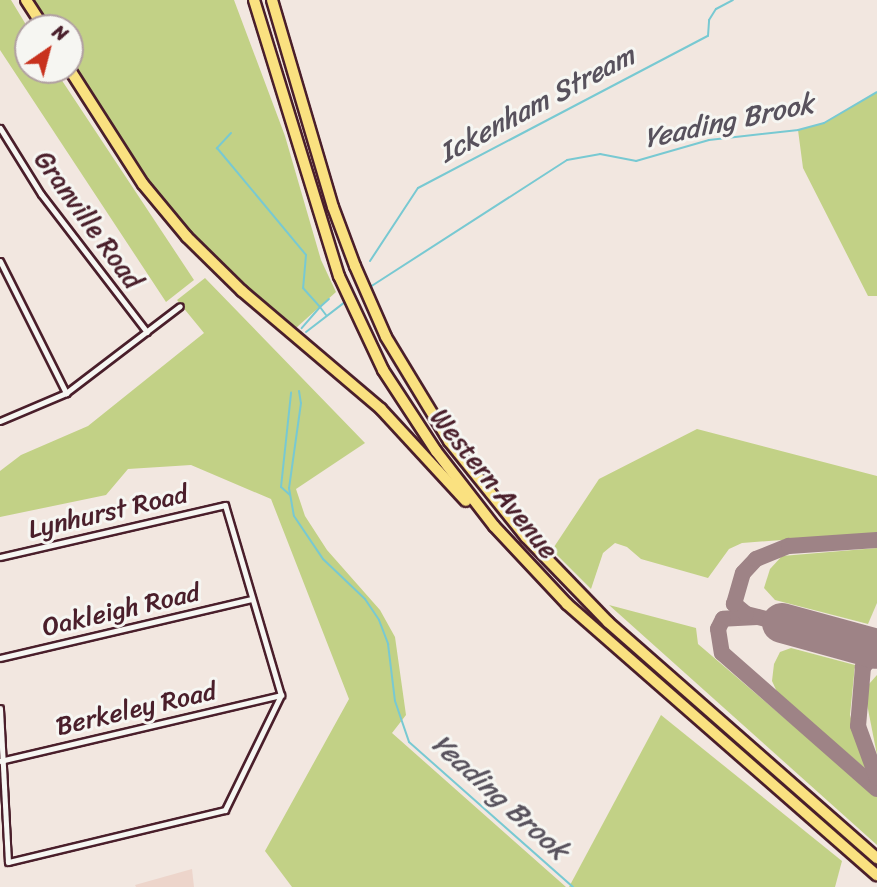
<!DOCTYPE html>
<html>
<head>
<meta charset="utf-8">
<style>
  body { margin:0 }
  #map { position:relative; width:877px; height:887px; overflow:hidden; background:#f2e7e0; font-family:Sriracha,sans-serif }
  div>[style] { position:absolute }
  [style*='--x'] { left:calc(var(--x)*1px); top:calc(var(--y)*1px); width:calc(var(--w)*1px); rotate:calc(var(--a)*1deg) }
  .built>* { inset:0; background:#edd5cb }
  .green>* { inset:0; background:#c2d186 }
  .stream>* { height:2px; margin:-1px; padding:0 1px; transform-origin:1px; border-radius:1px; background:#78c9d2 }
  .taxiway>* { height:16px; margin:-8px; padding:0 8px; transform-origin:8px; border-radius:8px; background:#9e8386 }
  .runway>* { height:40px; margin:-20px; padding:0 20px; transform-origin:20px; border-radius:20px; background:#9e8386 }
  .roads { filter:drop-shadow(2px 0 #4a1f2b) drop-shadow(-2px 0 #4a1f2b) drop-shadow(0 2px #4a1f2b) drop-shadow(0 -2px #4a1f2b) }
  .street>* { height:5px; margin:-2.5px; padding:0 2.5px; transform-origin:2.5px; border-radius:2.5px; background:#f6f6f2 }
  .highway>* { height:10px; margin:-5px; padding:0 5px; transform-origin:5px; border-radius:5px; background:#fae180 }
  span { translate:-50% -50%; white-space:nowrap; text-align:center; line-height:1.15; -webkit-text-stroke:6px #f6f6f2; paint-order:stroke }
  .street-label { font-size:26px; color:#4a1f2b }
  .water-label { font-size:28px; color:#58525d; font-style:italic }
  .north { position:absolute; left:14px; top:14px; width:70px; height:70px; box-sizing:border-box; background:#f6f6f2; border:2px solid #b1a0a2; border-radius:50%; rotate:35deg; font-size:19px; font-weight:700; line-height:28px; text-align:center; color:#4a1f2b }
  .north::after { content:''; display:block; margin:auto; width:24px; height:32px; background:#c8321e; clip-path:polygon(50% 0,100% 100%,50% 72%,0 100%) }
</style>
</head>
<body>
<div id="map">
  <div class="built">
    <i style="clip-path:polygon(192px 869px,194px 887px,136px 887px,135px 885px)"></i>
  </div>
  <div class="green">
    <i style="clip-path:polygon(0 0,11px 0,28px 28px,28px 70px,55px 70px,194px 280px,166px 302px,0 50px)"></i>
    <i style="clip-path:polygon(31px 0,234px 0,285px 136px,321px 260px,336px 292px,296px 328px,230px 277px,179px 223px,147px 181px,70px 62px,70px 28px,48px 28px)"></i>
    <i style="clip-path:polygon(877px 92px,877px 296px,868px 296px,803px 168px,798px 130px,824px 123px)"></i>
    <i style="clip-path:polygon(205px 278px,365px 443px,296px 489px,305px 516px,327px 550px,380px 610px,395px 637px,406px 715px,392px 733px,566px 887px,292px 887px,265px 851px,349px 699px,271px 499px,191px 465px,128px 469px,106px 495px,0 517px,0 471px,21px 455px,88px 426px,204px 333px,177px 300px)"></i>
    <i style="clip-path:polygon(697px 429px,877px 476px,877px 533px,742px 543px,729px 549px,708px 578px,641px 559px,627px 547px,615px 543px,603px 553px,591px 589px,552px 550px,599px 479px)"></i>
    <i style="clip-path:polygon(877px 548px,877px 603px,868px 624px,775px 600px,764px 588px,770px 569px,782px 556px)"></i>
    <i style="clip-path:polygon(609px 605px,696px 628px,698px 644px,877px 797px,877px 845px)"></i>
    <i style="clip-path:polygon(791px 648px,855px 665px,850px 715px,866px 769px,778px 694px,772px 681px,774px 664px,780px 652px)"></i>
    <i style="clip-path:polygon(877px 675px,877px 755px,866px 699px,869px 684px)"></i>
    <i style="clip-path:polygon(661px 715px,842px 861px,835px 887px,569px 887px)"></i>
  </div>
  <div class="stream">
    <i style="--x:231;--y:133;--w:21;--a:133"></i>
    <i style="--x:217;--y:148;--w:139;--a:50.2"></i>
    <i style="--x:306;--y:255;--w:33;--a:95"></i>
    <i style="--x:303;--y:288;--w:25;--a:48"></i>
    <i style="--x:320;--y:307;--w:28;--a:131"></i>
    <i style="--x:370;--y:261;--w:87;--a:-56.7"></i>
    <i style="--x:418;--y:188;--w:327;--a:-27.7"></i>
    <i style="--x:708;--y:36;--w:16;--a:-86"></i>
    <i style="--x:709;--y:20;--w:13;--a:-58"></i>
    <i style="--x:716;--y:9;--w:19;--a:-28"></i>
    <i style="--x:370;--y:287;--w:234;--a:-32.8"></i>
    <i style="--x:567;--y:160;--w:34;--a:-10"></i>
    <i style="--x:600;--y:154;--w:37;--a:11"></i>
    <i style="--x:636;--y:161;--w:76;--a:-16"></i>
    <i style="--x:709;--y:140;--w:90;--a:-6.4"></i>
    <i style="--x:798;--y:130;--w:27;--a:-15"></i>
    <i style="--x:824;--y:123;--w:61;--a:-30.3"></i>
    <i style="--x:326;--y:315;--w:10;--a:-127"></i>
    <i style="--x:320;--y:307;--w:12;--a:-42"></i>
    <i style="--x:306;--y:332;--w:49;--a:-37.6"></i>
    <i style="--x:299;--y:391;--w:12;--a:81"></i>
    <i style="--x:301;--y:403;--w:86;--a:98"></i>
    <i style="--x:289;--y:488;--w:28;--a:80"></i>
    <i style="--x:294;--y:516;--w:52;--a:56"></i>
    <i style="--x:323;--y:559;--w:58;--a:43.6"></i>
    <i style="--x:365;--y:599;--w:25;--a:56"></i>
    <i style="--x:379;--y:620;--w:26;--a:69"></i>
    <i style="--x:388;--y:644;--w:57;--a:83"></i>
    <i style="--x:395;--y:701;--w:43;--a:71.1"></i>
    <i style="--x:409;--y:742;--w:219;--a:41.5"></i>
    <i style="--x:290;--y:495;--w:12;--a:-138"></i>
    <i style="--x:281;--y:487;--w:95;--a:-83.9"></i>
  </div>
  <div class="taxiway">
    <i style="--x:757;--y:617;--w:34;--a:177"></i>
    <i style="--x:723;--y:619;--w:11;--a:117"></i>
    <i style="--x:718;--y:629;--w:24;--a:81"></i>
    <i style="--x:722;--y:653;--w:206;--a:41.3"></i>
    <i style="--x:782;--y:623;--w:37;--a:-166"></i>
    <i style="--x:746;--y:614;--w:16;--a:-140"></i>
    <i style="--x:734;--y:604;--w:32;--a:-74"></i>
    <i style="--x:743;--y:573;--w:19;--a:-47"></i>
    <i style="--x:756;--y:559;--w:35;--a:-22"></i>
    <i style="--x:789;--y:546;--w:88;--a:-3.9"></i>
    <i style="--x:877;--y:652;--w:21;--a:133"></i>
    <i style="--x:863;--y:667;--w:59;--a:94.8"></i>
    <i style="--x:858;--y:726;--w:55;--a:69.9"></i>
  </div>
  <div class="runway">
    <i style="--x:782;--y:623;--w:98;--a:15.3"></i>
  </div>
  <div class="roads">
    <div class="street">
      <i style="--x:0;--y:128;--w:78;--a:58.2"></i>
      <i style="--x:41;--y:194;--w:174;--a:52.5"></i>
      <i style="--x:0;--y:261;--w:148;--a:63.4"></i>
      <i style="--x:0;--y:421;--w:72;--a:-23"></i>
      <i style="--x:66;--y:393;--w:143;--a:-37.3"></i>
      <i style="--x:0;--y:557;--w:231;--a:-13"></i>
      <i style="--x:225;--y:505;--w:198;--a:73.6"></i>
      <i style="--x:281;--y:695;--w:128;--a:116"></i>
      <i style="--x:225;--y:810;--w:223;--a:166.5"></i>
      <i style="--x:8;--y:862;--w:154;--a:-93"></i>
      <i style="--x:0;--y:658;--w:258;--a:-13.2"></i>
      <i style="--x:0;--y:761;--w:289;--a:-13.2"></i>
    </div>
    <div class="highway">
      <i style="--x:26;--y:0;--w:33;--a:57"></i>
      <i style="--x:254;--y:0;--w:289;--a:72.9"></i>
      <i style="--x:339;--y:276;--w:104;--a:64.9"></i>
      <i style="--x:383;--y:370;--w:97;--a:56.8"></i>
      <i style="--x:436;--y:451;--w:95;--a:52.3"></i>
      <i style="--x:494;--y:526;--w:107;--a:46.9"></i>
      <i style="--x:567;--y:604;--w:412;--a:41.2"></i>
      <i style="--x:272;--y:0;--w:216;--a:73.6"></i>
      <i style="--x:333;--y:207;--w:63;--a:69.6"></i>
      <i style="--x:355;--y:266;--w:77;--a:66.4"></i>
      <i style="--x:386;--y:337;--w:122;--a:58.8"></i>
      <i style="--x:449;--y:441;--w:123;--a:51.3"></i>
      <i style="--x:526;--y:537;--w:118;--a:46"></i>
      <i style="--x:608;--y:622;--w:358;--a:41.3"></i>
      <i style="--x:70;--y:70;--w:135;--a:57.4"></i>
      <i style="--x:143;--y:184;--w:69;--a:50.3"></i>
      <i style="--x:187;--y:237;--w:77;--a:44.5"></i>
      <i style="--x:242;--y:291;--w:182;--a:40.3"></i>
      <i style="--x:381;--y:409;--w:125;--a:47.3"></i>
    </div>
  </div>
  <div class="street-label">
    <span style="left:88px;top:220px;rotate:54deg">Granville Road</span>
    <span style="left:494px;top:484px;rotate:51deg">Western Avenue</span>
    <span style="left:108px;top:512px;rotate:-13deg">Lynhurst Road</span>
    <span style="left:121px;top:610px;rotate:-13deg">Oakleigh Road</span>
    <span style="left:136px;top:709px;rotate:-13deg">Berkeley Road</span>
  </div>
  <div class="water-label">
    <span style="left:537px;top:104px;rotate:-28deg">Ickenham Stream</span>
    <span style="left:729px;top:121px;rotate:-12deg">Yeading Brook</span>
    <span style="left:500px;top:797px;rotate:42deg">Yeading Brook</span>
  </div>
  <div class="north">N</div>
</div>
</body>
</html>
